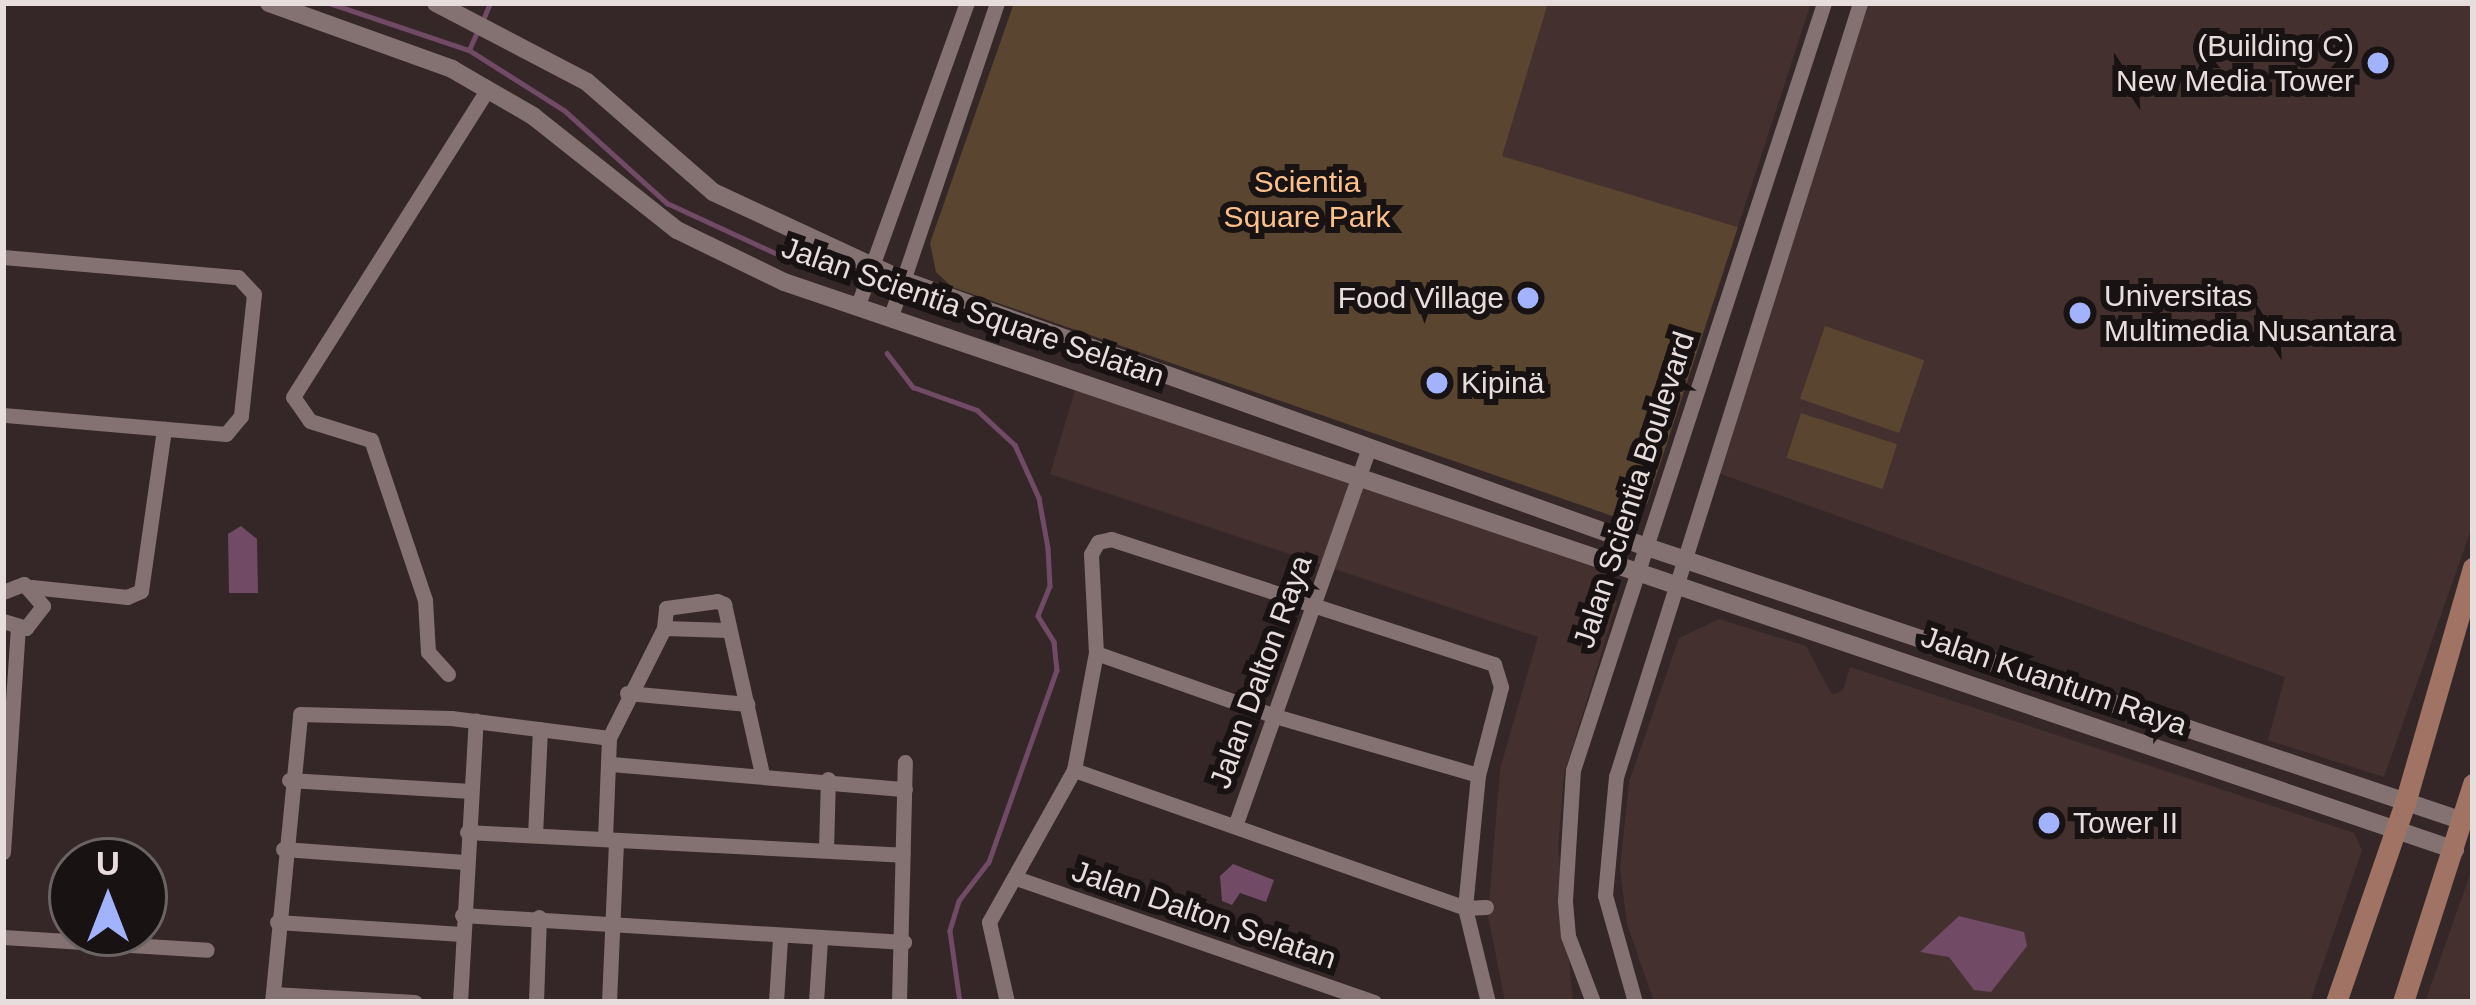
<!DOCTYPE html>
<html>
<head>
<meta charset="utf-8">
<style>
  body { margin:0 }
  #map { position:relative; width:2476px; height:1005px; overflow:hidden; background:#352727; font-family:Helvetica,sans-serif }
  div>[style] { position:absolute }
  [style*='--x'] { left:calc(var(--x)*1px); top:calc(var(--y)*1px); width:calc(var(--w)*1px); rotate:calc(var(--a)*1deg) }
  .built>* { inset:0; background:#44302f }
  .green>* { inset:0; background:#5a4531; transform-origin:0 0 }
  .water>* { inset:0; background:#714a65 }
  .stream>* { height:4.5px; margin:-2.25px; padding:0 2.25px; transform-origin:2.25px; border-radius:2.25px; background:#714a65 }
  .minor>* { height:15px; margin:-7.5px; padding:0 7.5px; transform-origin:7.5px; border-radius:7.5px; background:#837271 }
  .tertiary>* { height:18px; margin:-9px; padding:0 9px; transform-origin:9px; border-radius:9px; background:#837271 }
  .secondary>* { height:21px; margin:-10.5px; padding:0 10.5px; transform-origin:10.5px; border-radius:10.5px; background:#a07365 }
  .dots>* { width:33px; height:33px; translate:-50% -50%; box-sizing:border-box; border:6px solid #181212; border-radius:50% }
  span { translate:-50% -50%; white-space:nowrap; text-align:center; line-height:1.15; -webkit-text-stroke:12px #181212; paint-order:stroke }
  .poi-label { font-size:30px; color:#e7dddc }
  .right { translate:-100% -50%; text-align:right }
  .left { translate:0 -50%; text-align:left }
  .park-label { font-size:30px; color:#fbc08b }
  .street-label { font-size:30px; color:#e7dddc }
  .frame { position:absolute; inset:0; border:6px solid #e7dddc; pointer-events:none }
  .north { position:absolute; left:48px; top:837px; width:120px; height:120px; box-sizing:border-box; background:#181212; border:3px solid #6b6363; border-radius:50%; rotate:0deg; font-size:33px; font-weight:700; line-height:48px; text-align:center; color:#e7dddc }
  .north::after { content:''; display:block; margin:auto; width:42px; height:54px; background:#a3b2fd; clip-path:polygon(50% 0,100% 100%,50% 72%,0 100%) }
</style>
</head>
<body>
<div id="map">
  <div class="built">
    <i style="clip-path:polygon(1548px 3px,1811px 3px,1738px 227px,1501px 156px)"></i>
    <i style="clip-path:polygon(1867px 3px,2473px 3px,2473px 524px,2384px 777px,2268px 740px,2285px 677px,1710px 470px)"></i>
    <i style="clip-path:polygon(1076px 387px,1603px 570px,1617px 603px,1564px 774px,1558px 847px,1573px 1002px,1505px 1002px,1488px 915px,1500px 769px,1538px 637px,1050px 474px)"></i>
    <i style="clip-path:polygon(1719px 619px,1806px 646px,1832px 695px,1843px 690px,1850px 667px,2354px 833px,2362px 850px,2310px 1002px,1654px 1002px,1627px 924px,1620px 868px,1629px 782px,1679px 638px)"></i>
    <i style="clip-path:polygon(2473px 866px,2473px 1002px,2425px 1002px)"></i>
  </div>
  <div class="green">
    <i style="clip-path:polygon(1014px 3px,1548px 3px,1502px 156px,1738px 227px,1647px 504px,1621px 519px,952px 287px,936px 272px,930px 243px)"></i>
    <i style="left:1825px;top:326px;width:105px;height:77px;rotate:19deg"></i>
    <i style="left:1801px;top:413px;width:101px;height:47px;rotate:18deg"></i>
  </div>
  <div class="water">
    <i style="clip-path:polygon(241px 526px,257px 539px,258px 593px,229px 593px,228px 534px)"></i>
    <i style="clip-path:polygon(1233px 864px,1274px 880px,1266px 902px,1240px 893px,1232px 905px,1222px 901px,1220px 876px)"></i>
    <i style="clip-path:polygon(1959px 916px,2024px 932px,2027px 946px,1991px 992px,1974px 990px,1949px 957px,1920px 952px)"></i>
  </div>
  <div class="stream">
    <i style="--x:329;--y:3;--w:148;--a:18.6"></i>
    <i style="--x:469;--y:50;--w:112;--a:32.3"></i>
    <i style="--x:564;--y:110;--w:139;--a:42.1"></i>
    <i style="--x:667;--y:203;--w:157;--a:24.8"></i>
    <i style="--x:483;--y:20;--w:18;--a:-68"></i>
    <i style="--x:469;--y:50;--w:22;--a:-66"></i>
    <i style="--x:887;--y:353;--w:43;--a:52.6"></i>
    <i style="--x:913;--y:387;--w:68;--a:19.8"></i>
    <i style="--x:977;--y:410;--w:52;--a:42.6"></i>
    <i style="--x:1015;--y:445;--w:58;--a:65.6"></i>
    <i style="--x:1039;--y:498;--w:51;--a:79.8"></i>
    <i style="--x:1048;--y:548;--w:38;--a:87"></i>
    <i style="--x:1050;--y:586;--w:32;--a:112"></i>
    <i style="--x:1038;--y:616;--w:31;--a:58"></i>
    <i style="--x:1054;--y:642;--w:28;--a:84"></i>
    <i style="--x:1057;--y:670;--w:204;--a:109.5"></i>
    <i style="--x:989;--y:862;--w:49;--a:127.6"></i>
    <i style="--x:959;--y:901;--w:31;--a:107"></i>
    <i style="--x:950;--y:931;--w:72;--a:82"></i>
  </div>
  <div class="minor">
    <i style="--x:3;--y:257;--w:236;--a:4.9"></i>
    <i style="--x:238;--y:277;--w:23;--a:47"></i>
    <i style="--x:254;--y:294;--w:123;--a:96.1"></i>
    <i style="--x:241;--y:416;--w:23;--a:130"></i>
    <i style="--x:226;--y:434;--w:224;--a:-175.1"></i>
    <i style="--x:858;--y:305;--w:321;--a:-70.2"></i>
    <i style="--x:891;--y:316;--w:330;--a:-71.3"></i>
    <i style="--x:32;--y:587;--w:96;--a:6"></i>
    <i style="--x:127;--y:597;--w:15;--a:-23"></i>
    <i style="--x:141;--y:591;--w:164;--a:-81.9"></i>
    <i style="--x:3;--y:592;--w:22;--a:-21"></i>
    <i style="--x:24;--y:584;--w:29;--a:49"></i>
    <i style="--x:43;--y:606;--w:28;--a:128"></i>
    <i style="--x:26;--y:628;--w:24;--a:-163"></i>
    <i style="--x:664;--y:628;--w:64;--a:1.8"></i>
    <i style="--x:1096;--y:653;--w:190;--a:19.4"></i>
    <i style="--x:1275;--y:716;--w:211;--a:16.2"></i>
    <i style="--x:448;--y:674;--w:30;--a:-132"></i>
    <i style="--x:428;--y:652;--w:52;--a:-93.3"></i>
    <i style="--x:425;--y:600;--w:169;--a:-108.6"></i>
    <i style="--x:371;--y:440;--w:64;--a:-162.7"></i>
    <i style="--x:310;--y:421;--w:29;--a:-125"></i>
    <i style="--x:293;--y:397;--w:365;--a:-57.7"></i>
    <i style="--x:627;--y:693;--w:121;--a:5.2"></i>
    <i style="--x:611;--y:764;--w:295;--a:4.9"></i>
    <i style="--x:1074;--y:770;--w:415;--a:19.4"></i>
    <i style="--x:1465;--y:908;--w:21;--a:-3"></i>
    <i style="--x:289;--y:780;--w:182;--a:3.5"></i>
    <i style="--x:1235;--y:826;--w:402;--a:-70.5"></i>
    <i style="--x:467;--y:832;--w:436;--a:3"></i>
    <i style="--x:535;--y:835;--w:106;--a:-87.3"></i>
    <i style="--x:605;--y:838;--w:100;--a:-87.7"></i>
    <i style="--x:283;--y:849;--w:182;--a:4.1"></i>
    <i style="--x:826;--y:849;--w:70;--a:-88.4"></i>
    <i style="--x:3;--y:852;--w:224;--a:-86.2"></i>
    <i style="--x:1016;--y:878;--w:379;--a:19.1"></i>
    <i style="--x:462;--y:915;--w:443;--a:3.5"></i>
    <i style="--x:277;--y:922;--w:185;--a:3.7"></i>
    <i style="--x:3;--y:937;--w:204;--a:3.6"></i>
    <i style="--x:273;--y:994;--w:142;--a:3.2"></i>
    <i style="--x:272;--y:1002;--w:289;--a:-84.4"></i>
    <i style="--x:300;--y:714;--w:151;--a:1.5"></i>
    <i style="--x:451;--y:718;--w:159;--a:7.2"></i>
    <i style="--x:609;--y:738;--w:123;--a:-63.4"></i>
    <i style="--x:664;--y:628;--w:20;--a:-84"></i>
    <i style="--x:666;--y:608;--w:51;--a:-7.8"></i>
    <i style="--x:717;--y:601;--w:8;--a:23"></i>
    <i style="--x:724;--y:604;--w:174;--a:77.4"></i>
    <i style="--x:460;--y:1002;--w:282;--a:-86.8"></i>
    <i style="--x:536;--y:1002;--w:85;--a:-88"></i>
    <i style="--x:609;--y:1002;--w:162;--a:-87.5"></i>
    <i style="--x:776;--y:1002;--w:64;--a:-86.4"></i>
    <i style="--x:816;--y:1002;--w:62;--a:-86.3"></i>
    <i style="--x:899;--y:1002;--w:240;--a:-88.6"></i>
    <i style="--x:1007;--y:1002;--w:82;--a:-102.7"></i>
    <i style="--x:989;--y:922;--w:174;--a:-60.8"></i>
    <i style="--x:1074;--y:770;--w:119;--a:-79.4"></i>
    <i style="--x:1096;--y:653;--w:99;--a:-92.9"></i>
    <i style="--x:1091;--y:554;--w:14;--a:-60"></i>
    <i style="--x:1098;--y:542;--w:13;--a:-13"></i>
    <i style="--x:1111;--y:539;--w:403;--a:18.1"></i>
    <i style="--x:1494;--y:664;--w:24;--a:73"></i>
    <i style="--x:1501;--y:687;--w:91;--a:104.6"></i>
    <i style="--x:1478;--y:775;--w:134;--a:95.6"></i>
    <i style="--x:1465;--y:908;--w:97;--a:76.3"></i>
    <i style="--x:1593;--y:1002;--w:71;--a:-110.7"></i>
    <i style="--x:1568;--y:936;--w:36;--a:-95"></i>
    <i style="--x:1565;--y:900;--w:130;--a:-86.5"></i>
    <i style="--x:1573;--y:770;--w:807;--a:-71.88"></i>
    <i style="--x:1635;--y:1002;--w:111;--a:-105.7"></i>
    <i style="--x:1605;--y:895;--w:119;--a:-84.7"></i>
    <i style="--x:1616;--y:777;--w:812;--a:-72.5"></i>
  </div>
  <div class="tertiary">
    <i style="--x:269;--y:3;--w:195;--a:19.8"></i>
    <i style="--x:452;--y:69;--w:94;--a:30.1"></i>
    <i style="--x:533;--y:116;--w:184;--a:38.4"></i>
    <i style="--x:677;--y:230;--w:119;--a:25.9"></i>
    <i style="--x:784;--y:282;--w:1765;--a:18.77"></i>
    <i style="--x:436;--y:3;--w:170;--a:27.6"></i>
    <i style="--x:587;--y:82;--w:167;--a:41.1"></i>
    <i style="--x:713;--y:192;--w:212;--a:24.9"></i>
    <i style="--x:905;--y:281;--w:785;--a:19.73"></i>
    <i style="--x:1644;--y:546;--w:864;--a:18.56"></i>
  </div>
  <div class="secondary">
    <i style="--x:2336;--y:1002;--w:211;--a:-70.9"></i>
    <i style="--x:2405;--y:803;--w:245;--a:-73.9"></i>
    <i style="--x:2403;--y:1002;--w:229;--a:-72.2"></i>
  </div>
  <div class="dots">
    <i style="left:2378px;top:63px;background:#a3b2fd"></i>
    <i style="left:1528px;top:298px;background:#a3b2fd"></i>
    <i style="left:2080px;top:313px;background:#a3b2fd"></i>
    <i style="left:1437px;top:383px;background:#a3b2fd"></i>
    <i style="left:2049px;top:823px;background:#a3b2fd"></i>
  </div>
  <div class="poi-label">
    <span class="right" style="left:2354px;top:63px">(Building C)<br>New Media Tower</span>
    <span class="left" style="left:2104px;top:313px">Universitas<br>Multimedia Nusantara</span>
    <span class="right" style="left:1504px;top:298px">Food Village</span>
    <span class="left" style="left:1461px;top:383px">Kipinä</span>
    <span class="left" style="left:2073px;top:823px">Tower II</span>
  </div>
  <div class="park-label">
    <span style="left:1307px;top:199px">Scientia<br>Square Park</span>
  </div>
  <div class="street-label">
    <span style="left:973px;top:312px;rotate:19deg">Jalan Scientia Square Selatan</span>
    <span style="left:1634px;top:490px;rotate:-72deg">Jalan Scientia Boulevard</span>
    <span style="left:1261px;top:672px;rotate:-70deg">Jalan Dalton Raya</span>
    <span style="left:2054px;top:681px;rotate:19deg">Jalan Kuantum Raya</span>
    <span style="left:1204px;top:915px;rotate:19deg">Jalan Dalton Selatan</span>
  </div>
  <div class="frame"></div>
  <div class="north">U</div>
</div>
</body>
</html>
